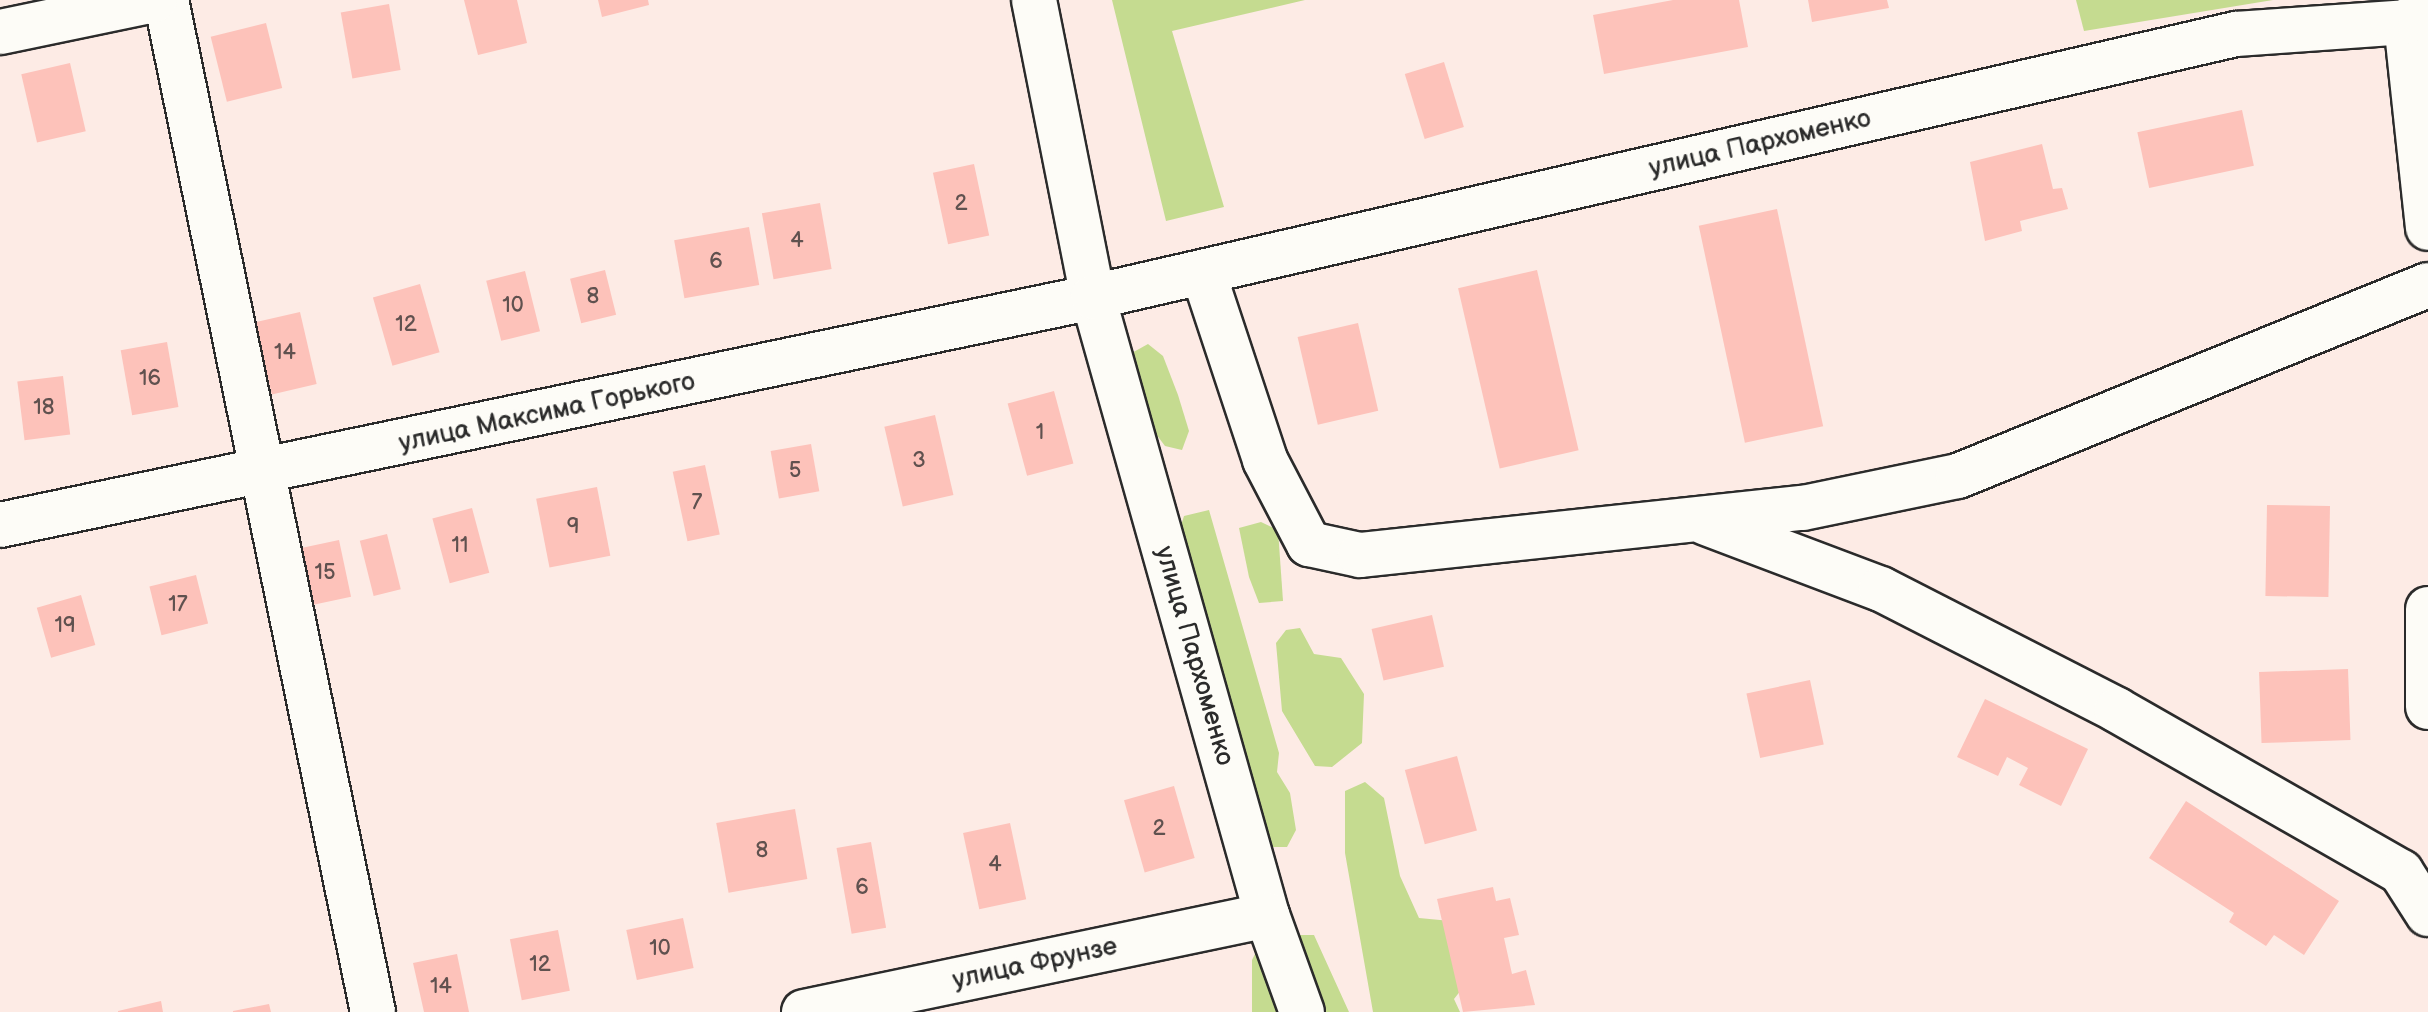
<!DOCTYPE html>
<html>
<head>
<meta charset="utf-8">
<style>
  body { margin:0 }
  #map { position:relative; width:2428px; height:1012px; overflow:hidden; background:#fdebe5; font-family:"Balsamiq Sans",sans-serif }
  div>[style] { position:absolute }
  [style*='--x'] { left:calc(var(--x)*1px); top:calc(var(--y)*1px); width:calc(var(--w)*1px); rotate:calc(var(--a)*1deg) }
  .green>* { inset:0; background:#c5db90 }
  .building>* { inset:0; background:#fdc2ba; transform-origin:0 0 }
  .roads { filter:drop-shadow(2px 0 #2b2b2b) drop-shadow(-2px 0 #2b2b2b) drop-shadow(0 2px #2b2b2b) drop-shadow(0 -2px #2b2b2b) }
  .minor>* { height:44px; margin:-22px; padding:0 22px; transform-origin:22px; border-radius:22px; background:#fdfcf7 }
  span { translate:-50% -50%; white-space:nowrap; text-align:center; line-height:1.15; -webkit-text-stroke:6px #fdfcf7; paint-order:stroke }
  .number-label { font-size:22px; color:#60514f }
  .number-label span { -webkit-text-stroke-width:0 }
  .street-label { font-size:26px; color:#2b2b2b }
</style>
</head>
<body>
<div id="map">
  <div class="green">
    <i style="clip-path:polygon(1112px 0,1305px 0,1172px 31px,1224px 207px,1166px 221px)"></i>
    <i style="clip-path:polygon(2076px 0,2273px 0,2084px 31px)"></i>
    <i style="clip-path:polygon(1148px 344px,1163px 356px,1178px 395px,1189px 431px,1182px 450px,1165px 446px,1144px 418px,1130px 354px)"></i>
    <i style="clip-path:polygon(1209px 510px,1279px 753px,1277px 772px,1290px 793px,1296px 830px,1287px 847px,1267px 847px,1177px 538px,1184px 516px)"></i>
    <i style="clip-path:polygon(1261px 522px,1278px 530px,1283px 601px,1259px 603px,1249px 577px,1239px 528px)"></i>
    <i style="clip-path:polygon(1300px 628px,1314px 654px,1341px 658px,1364px 694px,1362px 743px,1332px 767px,1315px 766px,1282px 711px,1276px 643px,1286px 630px)"></i>
    <i style="clip-path:polygon(1365px 782px,1384px 798px,1400px 876px,1419px 918px,1461px 922px,1472px 976px,1454px 999px,1460px 1012px,1373px 1012px,1345px 853px,1345px 791px)"></i>
    <i style="clip-path:polygon(1300px 935px,1314px 935px,1349px 1012px,1252px 1012px,1252px 960px,1260px 944px,1293px 950px)"></i>
  </div>
  <div class="building">
    <i style="clip-path:polygon(464px 0,517px 0,527px 43px,478px 55px)"></i>
    <i style="clip-path:polygon(598px 0,648px 0,649px 5px,602px 17px)"></i>
    <i style="clip-path:polygon(1673px 0,1739px 0,1748px 47px,1604px 74px,1593px 15px)"></i>
    <i style="clip-path:polygon(1808px 0,1887px 0,1889px 8px,1812px 22px)"></i>
    <i style="left:389px;top:4px;width:67px;height:49px;rotate:80deg"></i>
    <i style="left:266px;top:23px;width:67px;height:57px;rotate:76deg"></i>
    <i style="left:1444px;top:62px;width:68px;height:41px;rotate:73deg"></i>
    <i style="left:70px;top:63px;width:70px;height:50px;rotate:77deg"></i>
    <i style="left:2242px;top:110px;width:57px;height:107px;rotate:78deg"></i>
    <i style="clip-path:polygon(2042px 144px,2053px 189px,2062px 188px,2068px 209px,2020px 221px,2022px 231px,1985px 241px,1970px 162px)"></i>
    <i style="left:974px;top:164px;width:73px;height:42px;rotate:78deg"></i>
    <i style="left:820px;top:203px;width:67px;height:59px;rotate:80deg"></i>
    <i style="left:1777px;top:209px;width:222px;height:80px;rotate:78deg"></i>
    <i style="left:749px;top:227px;width:59px;height:76px;rotate:80deg"></i>
    <i style="left:605px;top:270px;width:46px;height:36px;rotate:76deg"></i>
    <i style="left:1537px;top:270px;width:185px;height:81px;rotate:77deg"></i>
    <i style="left:525px;top:271px;width:62px;height:40px;rotate:76deg"></i>
    <i style="left:420px;top:284px;width:71px;height:49px;rotate:74deg"></i>
    <i style="left:300px;top:312px;width:74px;height:46px;rotate:77deg"></i>
    <i style="left:1358px;top:323px;width:90px;height:62px;rotate:77deg"></i>
    <i style="left:167px;top:342px;width:66px;height:47px;rotate:80deg"></i>
    <i style="left:63px;top:376px;width:59px;height:46px;rotate:83deg"></i>
    <i style="left:1054px;top:391px;width:75px;height:48px;rotate:75deg"></i>
    <i style="left:935px;top:415px;width:82px;height:52px;rotate:77deg"></i>
    <i style="left:811px;top:444px;width:48px;height:41px;rotate:80deg"></i>
    <i style="left:705px;top:465px;width:71px;height:33px;rotate:78deg"></i>
    <i style="left:597px;top:487px;width:70px;height:62px;rotate:79deg"></i>
    <i style="left:2267px;top:505px;width:63px;height:91px;rotate:1deg"></i>
    <i style="left:472px;top:508px;width:67px;height:41px;rotate:75deg"></i>
    <i style="left:387px;top:534px;width:57px;height:28px;rotate:76deg"></i>
    <i style="left:339px;top:540px;width:58px;height:42px;rotate:78deg"></i>
    <i style="left:196px;top:575px;width:50px;height:48px;rotate:76deg"></i>
    <i style="left:81px;top:595px;width:52px;height:46px;rotate:74deg"></i>
    <i style="left:1432px;top:615px;width:53px;height:62px;rotate:77deg"></i>
    <i style="left:2348px;top:669px;width:71px;height:89px;rotate:88deg"></i>
    <i style="left:1810px;top:680px;width:66px;height:65px;rotate:78deg"></i>
    <i style="clip-path:polygon(1985px 699px,2088px 749px,2061px 806px,2019px 785px,2028px 768px,2007px 757px,1998px 776px,1957px 757px)"></i>
    <i style="left:1457px;top:756px;width:77px;height:54px;rotate:75deg"></i>
    <i style="left:1174px;top:786px;width:75px;height:52px;rotate:74deg"></i>
    <i style="clip-path:polygon(2186px 801px,2339px 901px,2304px 955px,2274px 935px,2266px 946px,2229px 922px,2234px 913px,2149px 858px)"></i>
    <i style="left:795px;top:809px;width:71px;height:80px;rotate:80deg"></i>
    <i style="left:1010px;top:823px;width:78px;height:48px;rotate:78deg"></i>
    <i style="left:871px;top:842px;width:87px;height:35px;rotate:80deg"></i>
    <i style="clip-path:polygon(1493px 887px,1496px 901px,1510px 898px,1519px 935px,1504px 938px,1512px 974px,1526px 970px,1535px 1005px,1463px 1012px,1437px 899px)"></i>
    <i style="left:683px;top:918px;width:51px;height:58px;rotate:78deg"></i>
    <i style="left:558px;top:930px;width:62px;height:49px;rotate:79deg"></i>
    <i style="clip-path:polygon(457px 954px,469px 1012px,424px 1012px,413px 963px)"></i>
    <i style="clip-path:polygon(161px 1001px,163px 1012px,118px 1012px,118px 1011px)"></i>
    <i style="clip-path:polygon(269px 1004px,271px 1012px,233px 1012px,233px 1011px)"></i>
  </div>
  <div class="roads">
    <div class="minor">
      <i style="--x:166;--y:0;--w:1033;--a:78.44"></i>
      <i style="--x:1034;--y:0;--w:303;--a:78.8"></i>
      <i style="--x:1093;--y:297;--w:642;--a:74.28"></i>
      <i style="--x:1267;--y:915;--w:103;--a:70.2"></i>
      <i style="--x:2406;--y:22;--w:207;--a:83.9"></i>
      <i style="--x:0;--y:32;--w:158;--a:-11.7"></i>
      <i style="--x:1203;--y:272;--w:198;--a:71.7"></i>
      <i style="--x:1265;--y:460;--w:95;--a:62.4"></i>
      <i style="--x:1309;--y:544;--w:52;--a:12.2"></i>
      <i style="--x:1360;--y:555;--w:445;--a:-6.1"></i>
      <i style="--x:1803;--y:508;--w:158;--a:-11.7"></i>
      <i style="--x:1958;--y:476;--w:507;--a:-22.12"></i>
      <i style="--x:1706;--y:523;--w:187;--a:20.7"></i>
      <i style="--x:1881;--y:589;--w:265;--a:27.1"></i>
      <i style="--x:2117;--y:710;--w:327;--a:29.7"></i>
      <i style="--x:2401;--y:872;--w:50;--a:57.3"></i>
      <i style="--x:0;--y:525;--w:1117;--a:-11.78"></i>
      <i style="--x:1093;--y:297;--w:1173;--a:-12.96"></i>
      <i style="--x:2236;--y:34;--w:170;--a:-4"></i>
      <i style="--x:2406;--y:22;--w:26;--a:-32"></i>
      <i style="--x:2428;--y:609;--w:98;--a:90"></i>
      <i style="--x:804;--y:1012;--w:473;--a:-11.8"></i>
    </div>
  </div>
  <div class="number-label">
    <span style="left:961px;top:204px">2</span>
    <span style="left:797px;top:241px">4</span>
    <span style="left:716px;top:262px">6</span>
    <span style="left:593px;top:297px">8</span>
    <span style="left:513px;top:306px">10</span>
    <span style="left:406px;top:325px">12</span>
    <span style="left:285px;top:353px">14</span>
    <span style="left:150px;top:379px">16</span>
    <span style="left:44px;top:408px">18</span>
    <span style="left:1040px;top:433px">1</span>
    <span style="left:919px;top:461px">3</span>
    <span style="left:795px;top:471px">5</span>
    <span style="left:697px;top:503px">7</span>
    <span style="left:573px;top:527px">9</span>
    <span style="left:460px;top:546px">11</span>
    <span style="left:325px;top:573px">15</span>
    <span style="left:178px;top:605px">17</span>
    <span style="left:65px;top:626px">19</span>
    <span style="left:1159px;top:829px">2</span>
    <span style="left:762px;top:851px">8</span>
    <span style="left:995px;top:865px">4</span>
    <span style="left:862px;top:888px">6</span>
    <span style="left:660px;top:949px">10</span>
    <span style="left:540px;top:965px">12</span>
    <span style="left:441px;top:987px">14</span>
  </div>
  <div class="street-label">
    <span style="left:1760px;top:144px;rotate:-13deg">улица Пархоменко</span>
    <span style="left:547px;top:413px;rotate:-12deg">улица Максима Горького</span>
    <span style="left:1194px;top:656px;rotate:74deg">улица Пархоменко</span>
    <span style="left:1035px;top:964px;rotate:-12deg">улица Фрунзе</span>
  </div>
</div>
</body>
</html>
